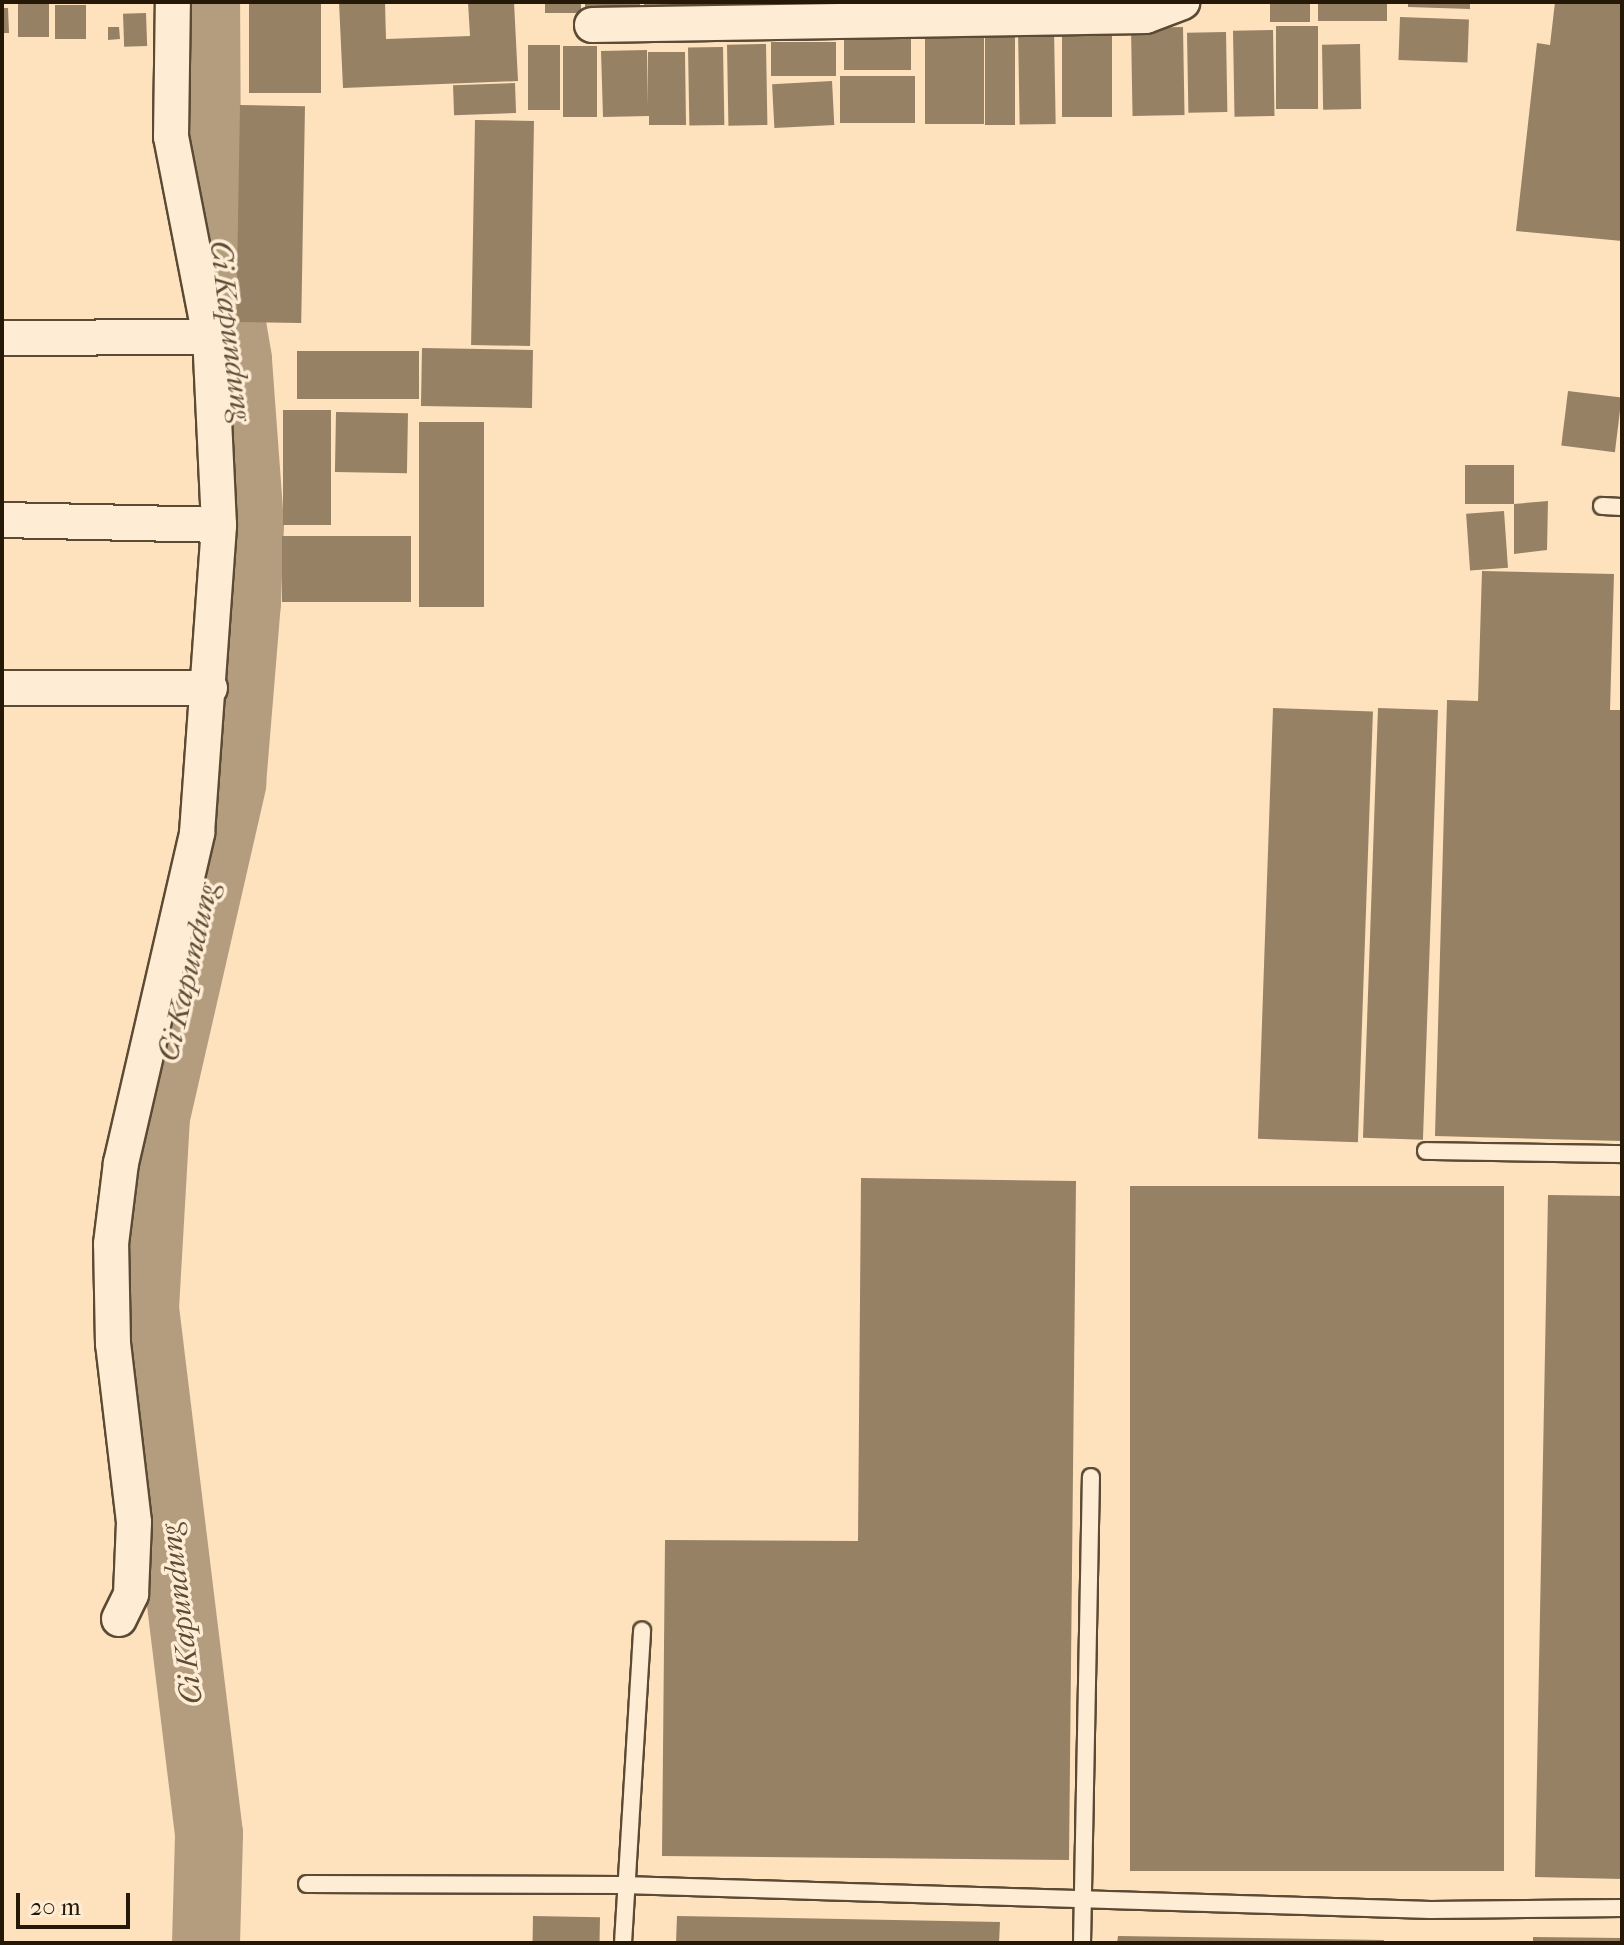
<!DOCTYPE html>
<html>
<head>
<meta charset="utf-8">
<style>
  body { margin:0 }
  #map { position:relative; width:1624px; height:1945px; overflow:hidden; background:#fee2bd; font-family:"IM FELL French Canon",serif }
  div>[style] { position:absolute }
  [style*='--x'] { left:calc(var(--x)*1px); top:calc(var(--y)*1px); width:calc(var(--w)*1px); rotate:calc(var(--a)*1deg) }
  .river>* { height:68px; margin:-34px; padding:0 34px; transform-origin:34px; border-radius:34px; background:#b49d7f }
  .building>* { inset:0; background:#968165; transform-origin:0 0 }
  .roads { filter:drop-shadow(2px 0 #5b4a34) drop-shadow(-2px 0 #5b4a34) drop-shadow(0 2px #5b4a34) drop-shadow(0 -2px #5b4a34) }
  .service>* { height:16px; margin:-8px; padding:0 8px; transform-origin:8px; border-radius:8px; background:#feecd4 }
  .minor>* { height:34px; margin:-17px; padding:0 17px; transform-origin:17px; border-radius:17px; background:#feecd4 }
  span { translate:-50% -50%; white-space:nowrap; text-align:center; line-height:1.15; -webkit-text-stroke:7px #feecd4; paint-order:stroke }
  .water-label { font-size:30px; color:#5e4d36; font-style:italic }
  .frame { position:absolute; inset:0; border:4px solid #251806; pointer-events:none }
  .scale { position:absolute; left:16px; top:1893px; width:114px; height:36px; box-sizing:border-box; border:4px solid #251806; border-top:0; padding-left:10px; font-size:24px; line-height:28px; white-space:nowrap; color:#251806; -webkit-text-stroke:6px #feecd4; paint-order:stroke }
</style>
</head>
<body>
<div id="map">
  <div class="river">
    <i style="--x:206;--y:1943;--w:109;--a:-88.4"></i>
    <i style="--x:209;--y:1834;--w:530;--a:-96.94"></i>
    <i style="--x:145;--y:1308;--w:191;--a:-86.7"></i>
    <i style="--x:156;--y:1117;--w:342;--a:-77.1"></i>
    <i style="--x:232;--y:784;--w:182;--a:-85.3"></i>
    <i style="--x:247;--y:603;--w:79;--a:-87.8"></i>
    <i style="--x:250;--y:524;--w:165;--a:-94.2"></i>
    <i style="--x:238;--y:359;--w:185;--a:-99.7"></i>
    <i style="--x:207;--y:177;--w:175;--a:-90.3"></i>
  </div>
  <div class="building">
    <i style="left:249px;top:2px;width:72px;height:91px"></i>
    <i style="clip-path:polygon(339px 2px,385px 2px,386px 39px,470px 36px,468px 2px,514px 2px,518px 81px,343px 88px)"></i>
    <i style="left:545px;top:2px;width:36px;height:11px"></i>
    <i style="left:585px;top:2px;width:55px;height:14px"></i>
    <i style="left:644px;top:2px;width:65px;height:18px"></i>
    <i style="left:713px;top:2px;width:53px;height:15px"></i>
    <i style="left:1270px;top:2px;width:40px;height:20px"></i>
    <i style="left:1318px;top:2px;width:69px;height:19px"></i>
    <i style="clip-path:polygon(1408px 2px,1470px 2px,1470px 9px,1408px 7px)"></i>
    <i style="clip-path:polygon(1555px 2px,1622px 2px,1622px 241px,1516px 231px,1537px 43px,1550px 45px)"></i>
    <i style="left:18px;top:4px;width:31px;height:33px"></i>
    <i style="left:86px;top:5px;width:34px;height:31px;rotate:90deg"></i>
    <i style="clip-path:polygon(2px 8px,8px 8px,9px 33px,2px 33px)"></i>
    <i style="left:146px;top:13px;width:33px;height:23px;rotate:88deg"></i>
    <i style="left:1400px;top:17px;width:69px;height:43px;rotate:2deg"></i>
    <i style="left:1276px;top:26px;width:42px;height:83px"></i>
    <i style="clip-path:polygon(108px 27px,119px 27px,120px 39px,108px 40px)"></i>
    <i style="left:1183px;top:27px;width:88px;height:52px;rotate:89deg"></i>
    <i style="left:1054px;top:29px;width:95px;height:36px;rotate:89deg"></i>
    <i style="left:911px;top:30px;width:40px;height:67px;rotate:90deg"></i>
    <i style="left:1062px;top:30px;width:50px;height:87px"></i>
    <i style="left:1273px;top:30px;width:86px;height:40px;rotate:89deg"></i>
    <i style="left:925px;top:32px;width:59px;height:92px"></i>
    <i style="left:1226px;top:32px;width:80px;height:39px;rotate:89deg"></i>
    <i style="left:985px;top:33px;width:30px;height:92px"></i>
    <i style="left:836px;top:42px;width:34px;height:65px;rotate:90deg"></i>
    <i style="left:766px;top:44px;width:81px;height:39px;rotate:89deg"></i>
    <i style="left:1360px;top:44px;width:65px;height:38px;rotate:89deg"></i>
    <i style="left:528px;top:45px;width:32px;height:65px"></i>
    <i style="left:563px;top:46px;width:34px;height:71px"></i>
    <i style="left:723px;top:47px;width:78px;height:35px;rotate:89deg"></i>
    <i style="clip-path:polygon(647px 50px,648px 107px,648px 52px,685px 52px,686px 125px,649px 125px,649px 116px,603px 117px,601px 51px)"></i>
    <i style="left:915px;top:76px;width:47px;height:75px;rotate:90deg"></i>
    <i style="left:832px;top:81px;width:44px;height:60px;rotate:87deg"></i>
    <i style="left:515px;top:83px;width:30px;height:62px;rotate:88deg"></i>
    <i style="left:240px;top:105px;width:65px;height:217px;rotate:1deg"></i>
    <i style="left:475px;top:120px;width:59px;height:225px;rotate:1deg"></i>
    <i style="left:422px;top:348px;width:111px;height:58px;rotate:1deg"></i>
    <i style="left:297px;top:351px;width:122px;height:48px"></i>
    <i style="left:1568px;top:391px;width:54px;height:55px;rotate:7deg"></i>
    <i style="left:283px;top:410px;width:48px;height:115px"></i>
    <i style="left:336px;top:412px;width:72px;height:60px;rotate:1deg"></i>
    <i style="left:419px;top:422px;width:65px;height:185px"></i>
    <i style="left:1514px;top:465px;width:39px;height:49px;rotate:90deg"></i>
    <i style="clip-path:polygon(1548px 501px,1547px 550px,1514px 554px,1514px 504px)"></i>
    <i style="left:1504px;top:511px;width:57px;height:38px;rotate:86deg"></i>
    <i style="left:282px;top:536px;width:129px;height:66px"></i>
    <i style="clip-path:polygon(1482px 571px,1614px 574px,1610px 710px,1622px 710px,1622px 1141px,1435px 1136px,1447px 700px,1478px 701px)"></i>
    <i style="left:1273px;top:708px;width:100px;height:431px;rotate:2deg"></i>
    <i style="left:1378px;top:708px;width:60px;height:430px;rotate:2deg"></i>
    <i style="clip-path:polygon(861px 1178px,1076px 1181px,1069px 1860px,662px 1856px,665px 1540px,858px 1541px)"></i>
    <i style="left:1130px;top:1186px;width:374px;height:685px"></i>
    <i style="clip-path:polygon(1548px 1195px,1622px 1196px,1622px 1879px,1535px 1877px)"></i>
    <i style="left:533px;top:1916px;width:67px;height:27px;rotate:1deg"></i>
    <i style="clip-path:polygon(677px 1916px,1000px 1922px,999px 1943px,676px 1943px)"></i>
    <i style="clip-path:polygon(1118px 1936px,1384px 1940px,1384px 1943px,1117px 1943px)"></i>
    <i style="clip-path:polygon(1533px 1937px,1622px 1938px,1622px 1943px,1533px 1943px)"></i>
  </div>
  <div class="roads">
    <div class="service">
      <i style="--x:1602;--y:506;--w:20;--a:3"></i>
      <i style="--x:1426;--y:1151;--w:196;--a:0.9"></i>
      <i style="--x:307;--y:1884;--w:316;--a:0.2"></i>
      <i style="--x:623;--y:1885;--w:808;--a:1.77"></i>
      <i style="--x:1431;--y:1910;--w:191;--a:-0.6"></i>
      <i style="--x:623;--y:1943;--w:313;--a:-86.5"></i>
      <i style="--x:1082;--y:1943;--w:466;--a:-88.9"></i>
    </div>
    <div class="minor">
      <i style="--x:592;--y:25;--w:554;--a:-0.93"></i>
      <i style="--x:1146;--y:16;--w:39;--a:-21"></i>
      <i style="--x:2;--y:338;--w:208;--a:-0.3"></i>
      <i style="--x:2;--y:520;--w:217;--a:1.3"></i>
      <i style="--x:2;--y:688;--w:208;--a:0"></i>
      <i style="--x:119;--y:1619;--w:28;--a:-64"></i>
      <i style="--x:131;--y:1594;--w:72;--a:-87.6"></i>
      <i style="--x:134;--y:1522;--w:179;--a:-96.7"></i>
      <i style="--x:113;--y:1344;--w:100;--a:-91.1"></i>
      <i style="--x:111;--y:1244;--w:82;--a:-83"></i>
      <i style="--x:121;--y:1163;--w:339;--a:-77"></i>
      <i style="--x:197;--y:833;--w:309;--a:-85.9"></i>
      <i style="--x:219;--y:525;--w:188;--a:-92.7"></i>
      <i style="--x:210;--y:337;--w:204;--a:-101"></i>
      <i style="--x:171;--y:137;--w:135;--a:-89.2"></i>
    </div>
  </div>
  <div class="water-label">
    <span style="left:230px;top:331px;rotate:83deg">Ci Kapundung</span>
    <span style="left:189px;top:972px;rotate:-77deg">Ci Kapundung</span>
    <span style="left:182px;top:1614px;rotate:-97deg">Ci Kapundung</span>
  </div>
  <div class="frame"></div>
  <div class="scale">20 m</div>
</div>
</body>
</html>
